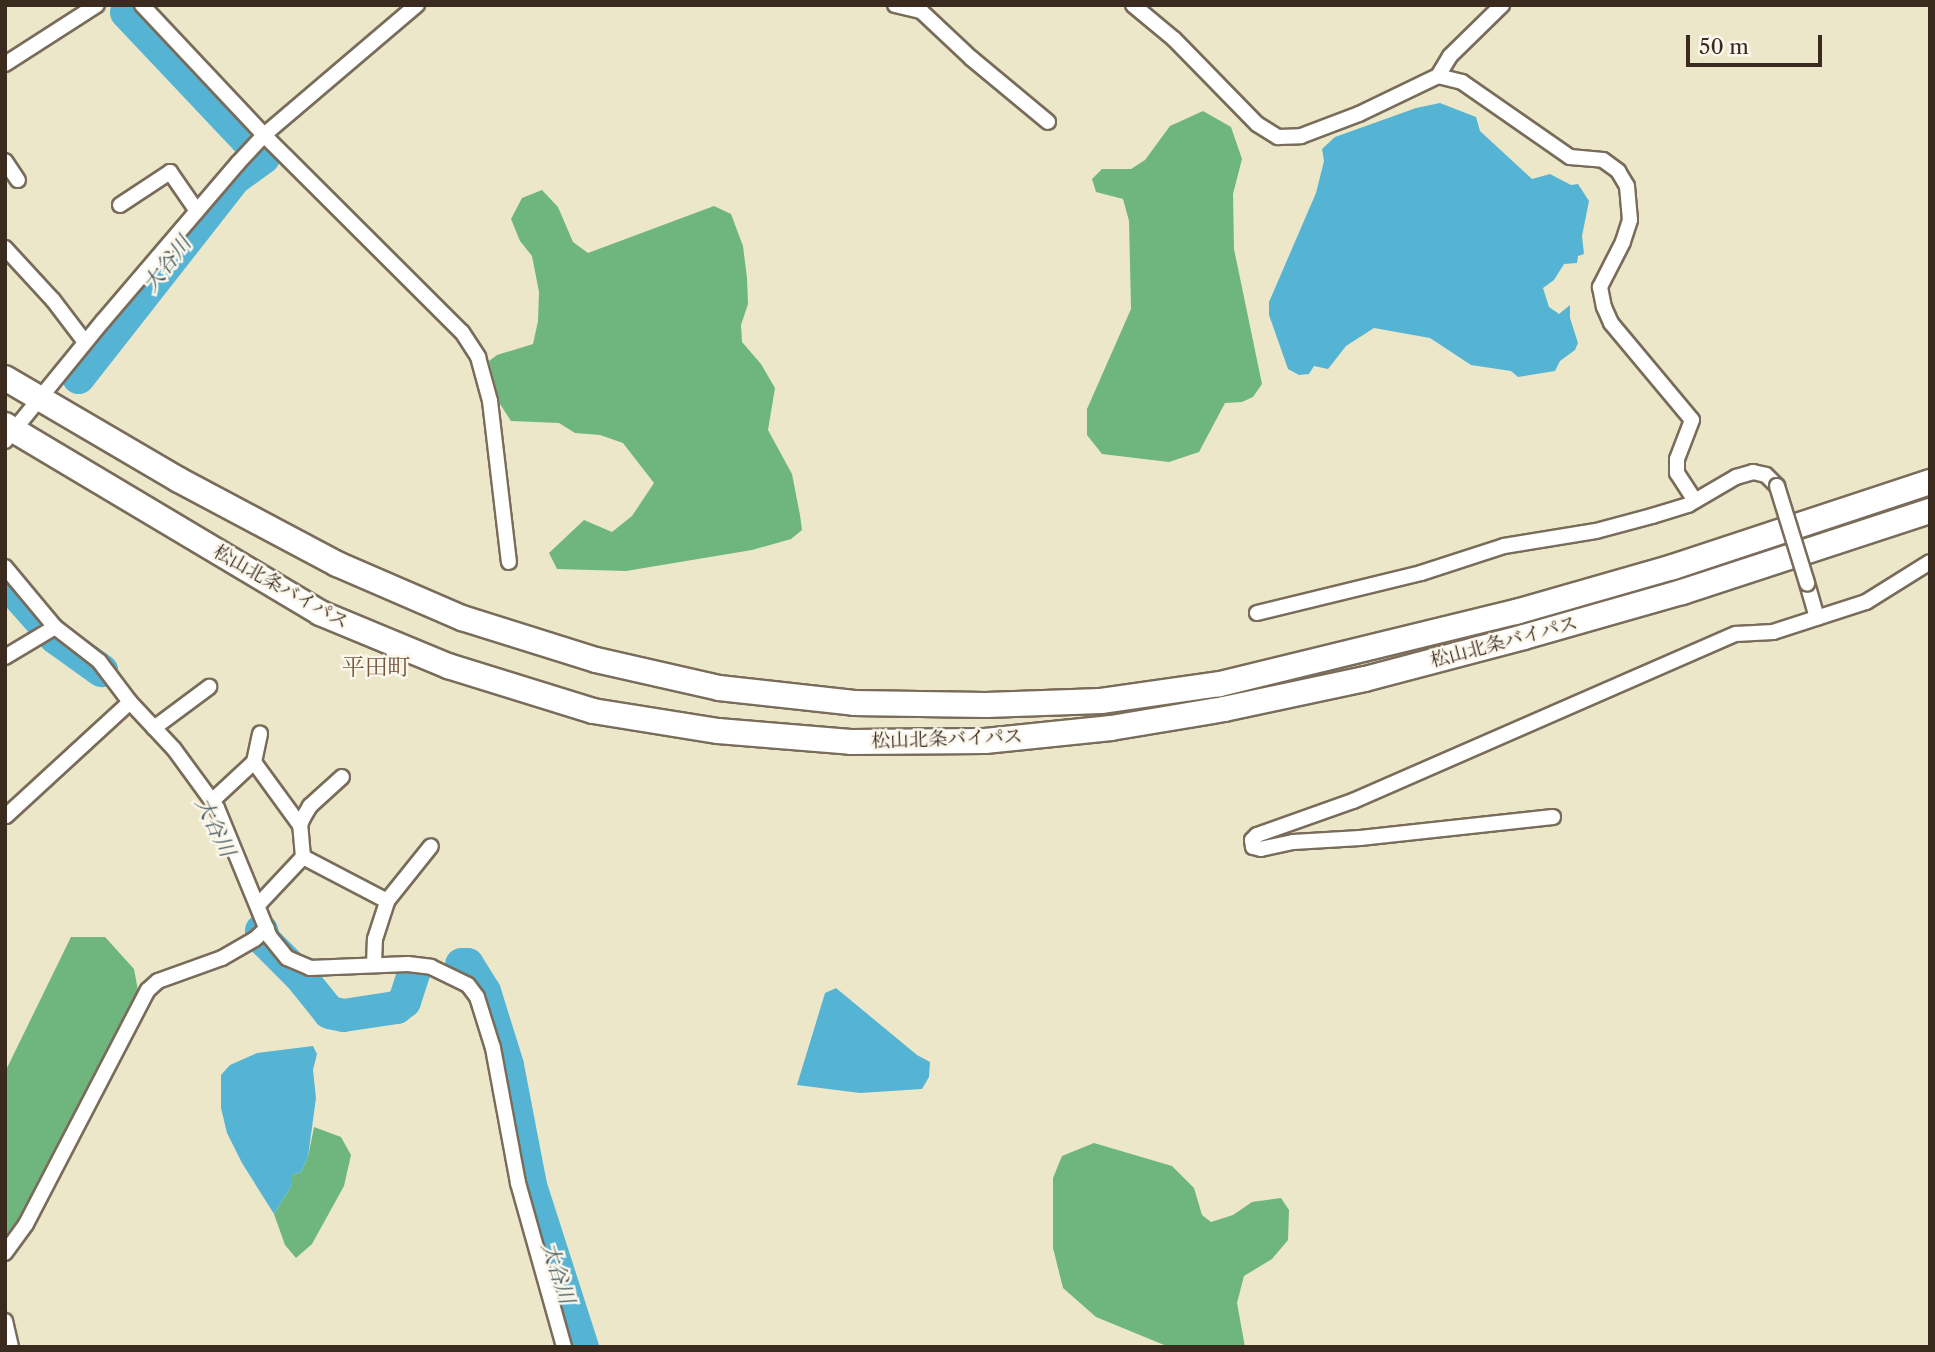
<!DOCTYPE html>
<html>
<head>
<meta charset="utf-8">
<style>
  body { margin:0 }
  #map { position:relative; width:1935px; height:1352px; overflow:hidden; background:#ede7ca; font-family:"Libre Caslon Text","Noto Serif JP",serif }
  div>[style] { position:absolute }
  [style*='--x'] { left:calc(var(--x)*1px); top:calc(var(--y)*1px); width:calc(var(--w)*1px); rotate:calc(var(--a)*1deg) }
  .forest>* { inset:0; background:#6eb67d }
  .water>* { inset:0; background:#55b4d4 }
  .river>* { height:33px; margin:-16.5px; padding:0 16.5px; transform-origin:16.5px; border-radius:16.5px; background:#55b4d4 }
  .roads { filter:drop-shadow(2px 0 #796c5a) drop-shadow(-2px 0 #796c5a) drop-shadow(0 2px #796c5a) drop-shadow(0 -2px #796c5a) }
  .minor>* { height:14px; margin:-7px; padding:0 7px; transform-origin:7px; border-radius:7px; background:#fff }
  .trunk>* { height:24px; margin:-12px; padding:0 12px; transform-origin:12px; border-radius:12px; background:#fff }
  .bridges { filter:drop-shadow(2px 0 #796c5a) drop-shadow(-2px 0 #796c5a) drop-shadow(0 2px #796c5a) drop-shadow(0 -2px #796c5a) }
  .minor-bridge>* { height:14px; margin:-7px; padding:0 7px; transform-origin:7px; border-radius:7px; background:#fff }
  span { translate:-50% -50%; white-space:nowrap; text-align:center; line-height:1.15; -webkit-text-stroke:5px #fbf7ec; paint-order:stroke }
  .street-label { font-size:19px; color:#3b2a1e }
  .water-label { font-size:21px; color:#445a5e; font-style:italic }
  .quarter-label { font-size:23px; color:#76553b }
  .frame { position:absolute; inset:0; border:7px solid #3b2a1e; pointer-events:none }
  .scale { position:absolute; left:1686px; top:35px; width:136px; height:32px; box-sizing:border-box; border:4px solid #3b2a1e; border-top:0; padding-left:9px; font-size:21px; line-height:24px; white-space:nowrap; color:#3b2a1e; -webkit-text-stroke:5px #fbf7ec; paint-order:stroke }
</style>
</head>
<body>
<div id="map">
  <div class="forest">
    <i style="clip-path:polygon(1203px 111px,1231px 127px,1242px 159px,1233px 194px,1234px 249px,1262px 384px,1253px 397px,1242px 402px,1225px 403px,1199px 452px,1169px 462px,1102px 454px,1087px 435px,1087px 409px,1131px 309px,1129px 221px,1123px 199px,1096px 192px,1092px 179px,1102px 169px,1131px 169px,1145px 160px,1170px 126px)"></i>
    <i style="clip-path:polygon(542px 190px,558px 207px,573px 242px,588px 253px,714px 206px,731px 214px,743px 246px,747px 278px,748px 304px,741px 325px,742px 342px,761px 364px,775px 388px,768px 430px,792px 474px,800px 515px,802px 530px,791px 539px,752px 550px,626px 571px,557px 569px,549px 553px,584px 520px,612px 532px,632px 516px,654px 483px,623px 443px,600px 435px,575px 433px,559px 423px,511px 421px,500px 404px,489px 361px,497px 355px,533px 344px,538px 321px,539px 292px,532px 256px,520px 241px,511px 219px,522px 198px)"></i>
    <i style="clip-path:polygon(71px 937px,105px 937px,134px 969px,140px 1001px,89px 1117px,5px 1238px,5px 1072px)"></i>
    <i style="clip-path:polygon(314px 1127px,341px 1137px,351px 1155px,344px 1186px,312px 1244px,296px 1258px,285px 1245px,274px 1214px,292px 1185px,292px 1175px,301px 1172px,308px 1157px)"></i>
    <i style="clip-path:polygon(1094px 1143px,1172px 1166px,1194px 1188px,1202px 1215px,1211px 1222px,1233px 1215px,1252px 1202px,1281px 1198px,1289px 1210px,1288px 1240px,1272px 1259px,1244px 1276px,1237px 1303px,1245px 1347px,1169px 1347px,1096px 1317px,1063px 1288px,1053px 1248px,1053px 1178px,1062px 1156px)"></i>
  </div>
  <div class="water">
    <i style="clip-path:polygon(1440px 103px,1476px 117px,1480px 131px,1532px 179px,1550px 174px,1571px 185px,1578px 184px,1589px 201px,1582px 236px,1584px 254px,1578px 256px,1577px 263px,1564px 264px,1554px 280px,1543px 288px,1549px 307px,1559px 314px,1570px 305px,1570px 318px,1578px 343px,1575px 350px,1560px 361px,1555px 371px,1518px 377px,1511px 371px,1471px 365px,1430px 338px,1374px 328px,1346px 346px,1328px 369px,1314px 366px,1309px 374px,1299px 375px,1288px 369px,1269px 315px,1269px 302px,1316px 193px,1324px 161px,1322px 149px,1335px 137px,1416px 108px)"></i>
    <i style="clip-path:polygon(836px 988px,917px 1055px,930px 1062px,929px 1077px,922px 1089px,860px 1093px,797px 1085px,825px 993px)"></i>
    <i style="clip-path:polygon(313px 1046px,317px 1054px,313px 1070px,316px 1098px,308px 1157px,301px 1172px,292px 1175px,292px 1185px,274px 1214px,242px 1163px,227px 1133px,221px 1108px,221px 1075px,230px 1065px,257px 1053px)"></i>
  </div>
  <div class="river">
    <i style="--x:126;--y:12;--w:178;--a:46.6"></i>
    <i style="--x:78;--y:377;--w:253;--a:-51.9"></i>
    <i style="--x:234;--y:178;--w:36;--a:-36"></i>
    <i style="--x:5;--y:581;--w:75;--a:48.2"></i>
    <i style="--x:55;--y:637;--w:57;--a:35.7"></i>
    <i style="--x:261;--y:930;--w:10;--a:73"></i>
    <i style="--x:264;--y:940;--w:51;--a:45"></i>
    <i style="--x:300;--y:976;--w:46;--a:51.1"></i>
    <i style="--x:329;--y:1012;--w:14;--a:12"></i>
    <i style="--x:343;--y:1015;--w:54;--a:-8.6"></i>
    <i style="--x:396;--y:1007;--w:10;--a:-37"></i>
    <i style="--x:404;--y:1001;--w:29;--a:-72"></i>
    <i style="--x:461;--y:964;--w:6;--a:0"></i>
    <i style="--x:467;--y:964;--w:32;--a:58"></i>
    <i style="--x:484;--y:991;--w:77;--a:72.7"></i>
    <i style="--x:507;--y:1065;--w:122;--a:79.1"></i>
    <i style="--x:530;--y:1185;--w:170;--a:72.2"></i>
  </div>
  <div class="roads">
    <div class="minor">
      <i style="--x:142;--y:5;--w:178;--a:46.8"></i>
      <i style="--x:264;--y:135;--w:279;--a:44.9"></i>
      <i style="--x:462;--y:332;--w:30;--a:57"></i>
      <i style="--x:478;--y:357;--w:46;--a:74.7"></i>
      <i style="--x:490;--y:401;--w:162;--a:83.3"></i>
      <i style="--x:895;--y:5;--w:27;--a:13"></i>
      <i style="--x:921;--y:11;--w:69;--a:43.2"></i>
      <i style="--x:971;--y:58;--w:100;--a:39.7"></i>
      <i style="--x:1133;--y:5;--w:53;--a:39.7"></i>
      <i style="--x:1174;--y:39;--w:119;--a:45.7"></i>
      <i style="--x:1257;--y:124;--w:25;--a:32"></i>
      <i style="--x:1278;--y:137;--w:23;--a:-2"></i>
      <i style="--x:1301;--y:136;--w:62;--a:-20.8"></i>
      <i style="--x:1359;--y:114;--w:88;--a:-25.7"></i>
      <i style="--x:1438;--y:76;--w:23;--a:-59"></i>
      <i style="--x:1450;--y:56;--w:73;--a:-44.4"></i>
      <i style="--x:5;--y:64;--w:109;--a:-32.7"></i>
      <i style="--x:1438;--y:76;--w:25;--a:14"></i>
      <i style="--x:1462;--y:82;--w:131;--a:34.8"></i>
      <i style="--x:1570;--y:157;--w:33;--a:5"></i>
      <i style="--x:1603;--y:160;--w:19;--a:36"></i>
      <i style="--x:1618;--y:171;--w:17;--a:59"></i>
      <i style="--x:1627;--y:186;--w:34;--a:85"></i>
      <i style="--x:1630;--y:220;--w:23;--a:108"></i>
      <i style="--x:1623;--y:242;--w:51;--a:117.1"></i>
      <i style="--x:1600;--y:287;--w:20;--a:79"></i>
      <i style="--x:1604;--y:307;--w:17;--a:66"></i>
      <i style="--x:1611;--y:323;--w:126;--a:50.1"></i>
      <i style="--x:1692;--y:420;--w:42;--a:111"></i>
      <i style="--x:1677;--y:459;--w:14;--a:90"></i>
      <i style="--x:1677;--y:473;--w:33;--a:57"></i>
      <i style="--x:5;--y:161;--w:23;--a:56"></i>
      <i style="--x:120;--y:205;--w:60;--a:-33.4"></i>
      <i style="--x:170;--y:172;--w:47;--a:55.3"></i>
      <i style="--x:5;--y:248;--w:71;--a:47.3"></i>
      <i style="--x:53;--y:300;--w:53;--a:52.7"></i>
      <i style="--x:5;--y:441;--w:155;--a:-50.8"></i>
      <i style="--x:103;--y:321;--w:208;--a:-49.5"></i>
      <i style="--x:238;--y:163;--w:38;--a:-47"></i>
      <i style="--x:264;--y:135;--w:201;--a:-40.4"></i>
      <i style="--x:5;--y:567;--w:78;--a:50.2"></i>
      <i style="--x:55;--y:627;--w:56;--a:37.7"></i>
      <i style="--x:99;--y:661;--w:51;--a:52.9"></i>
      <i style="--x:130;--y:702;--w:64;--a:46.9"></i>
      <i style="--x:174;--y:749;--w:73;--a:53.9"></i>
      <i style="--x:217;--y:808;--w:139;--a:67.7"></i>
      <i style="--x:270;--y:937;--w:27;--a:51"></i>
      <i style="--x:287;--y:958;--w:25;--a:23"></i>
      <i style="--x:310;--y:968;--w:98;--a:-2.3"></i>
      <i style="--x:408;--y:964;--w:23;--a:7"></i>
      <i style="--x:431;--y:967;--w:41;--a:25.9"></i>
      <i style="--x:468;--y:985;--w:15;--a:53"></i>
      <i style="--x:477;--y:997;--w:53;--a:72.6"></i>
      <i style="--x:493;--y:1048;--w:137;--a:79.5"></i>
      <i style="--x:518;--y:1183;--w:170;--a:74.3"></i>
      <i style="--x:1807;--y:583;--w:36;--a:74"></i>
      <i style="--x:1257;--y:613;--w:169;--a:-13.7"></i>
      <i style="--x:1421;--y:573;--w:87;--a:-18"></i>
      <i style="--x:1504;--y:546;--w:93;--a:-9.3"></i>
      <i style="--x:1596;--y:531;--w:58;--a:-15"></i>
      <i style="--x:1652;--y:516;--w:38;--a:-17"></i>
      <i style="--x:1688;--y:505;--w:56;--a:-30.3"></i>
      <i style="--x:1736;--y:477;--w:18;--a:-16"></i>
      <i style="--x:1753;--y:472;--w:13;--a:13"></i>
      <i style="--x:1766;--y:475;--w:16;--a:45"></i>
      <i style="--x:5;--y:657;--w:58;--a:-31"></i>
      <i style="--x:154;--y:728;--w:69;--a:-36.7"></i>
      <i style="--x:254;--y:762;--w:78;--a:53.9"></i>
      <i style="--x:212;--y:801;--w:57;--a:-42.9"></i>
      <i style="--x:254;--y:762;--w:29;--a:-78"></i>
      <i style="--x:6;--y:816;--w:168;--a:-42.6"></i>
      <i style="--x:1553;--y:817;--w:194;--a:173.8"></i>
      <i style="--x:1360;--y:838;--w:67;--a:176.6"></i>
      <i style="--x:1293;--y:842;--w:33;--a:168"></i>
      <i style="--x:1261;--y:849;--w:8;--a:-166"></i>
      <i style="--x:1253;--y:847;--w:7;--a:-98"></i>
      <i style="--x:1252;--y:840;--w:7;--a:-45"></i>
      <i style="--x:1257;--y:835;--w:102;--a:-19.5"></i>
      <i style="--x:1353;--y:801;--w:418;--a:-23.6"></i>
      <i style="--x:1736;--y:634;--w:37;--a:-3"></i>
      <i style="--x:1773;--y:632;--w:98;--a:-17.9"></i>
      <i style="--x:1866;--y:602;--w:75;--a:-32"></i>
      <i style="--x:303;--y:857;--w:95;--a:27.6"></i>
      <i style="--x:258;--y:905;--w:66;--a:-46.8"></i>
      <i style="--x:303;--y:857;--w:32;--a:-95"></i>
      <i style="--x:300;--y:825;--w:8;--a:-67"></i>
      <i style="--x:303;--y:818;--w:14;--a:-60"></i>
      <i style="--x:310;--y:806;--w:43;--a:-42.2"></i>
      <i style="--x:374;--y:965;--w:26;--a:-88"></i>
      <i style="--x:375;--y:939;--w:40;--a:-72"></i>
      <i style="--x:387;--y:901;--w:70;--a:-51.3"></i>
      <i style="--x:5;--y:1253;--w:36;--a:-54"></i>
      <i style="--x:26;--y:1224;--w:264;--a:-62.5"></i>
      <i style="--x:148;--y:990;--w:13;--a:-42"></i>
      <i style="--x:158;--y:981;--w:68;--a:-19.8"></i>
      <i style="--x:222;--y:958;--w:38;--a:-30"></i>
      <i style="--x:255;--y:939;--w:16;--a:-43"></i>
      <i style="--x:5;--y:1321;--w:27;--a:77"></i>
    </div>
    <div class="trunk">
      <i style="--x:5;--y:378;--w:202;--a:30.4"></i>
      <i style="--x:179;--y:480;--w:179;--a:28"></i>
      <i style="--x:337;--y:564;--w:136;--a:23.4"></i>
      <i style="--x:462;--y:618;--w:140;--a:17.4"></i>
      <i style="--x:596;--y:660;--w:126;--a:12.8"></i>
      <i style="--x:719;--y:688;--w:136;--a:6.3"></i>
      <i style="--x:854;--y:703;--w:132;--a:0.9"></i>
      <i style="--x:986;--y:705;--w:115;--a:-2"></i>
      <i style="--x:1101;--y:701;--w:120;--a:-8.1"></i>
      <i style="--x:1220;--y:684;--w:305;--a:-13.7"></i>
      <i style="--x:1516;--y:612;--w:163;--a:-16"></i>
      <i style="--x:1673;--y:567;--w:271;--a:-18.3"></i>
      <i style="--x:5;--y:425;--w:367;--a:30.8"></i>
      <i style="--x:320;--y:613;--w:139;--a:22.5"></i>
      <i style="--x:448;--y:666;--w:152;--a:17.2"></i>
      <i style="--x:593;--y:711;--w:127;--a:9.1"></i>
      <i style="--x:718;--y:731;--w:133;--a:4.7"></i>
      <i style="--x:851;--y:742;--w:134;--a:-0.4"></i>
      <i style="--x:985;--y:741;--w:127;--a:-5.9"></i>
      <i style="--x:1111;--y:728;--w:115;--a:-9.5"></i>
      <i style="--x:1224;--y:709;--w:144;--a:-12"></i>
      <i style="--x:1365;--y:679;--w:164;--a:-14.8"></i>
      <i style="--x:1524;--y:637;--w:164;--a:-15.9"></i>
      <i style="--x:1682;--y:592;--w:261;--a:-18.1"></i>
    </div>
  </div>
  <div class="bridges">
    <div class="minor-bridge">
      <i style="--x:1777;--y:486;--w:102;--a:72.8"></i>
    </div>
  </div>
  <div class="street-label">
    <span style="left:281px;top:587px;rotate:29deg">松山北条バイパス</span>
    <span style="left:1504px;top:642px;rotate:-15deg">松山北条バイパス</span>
    <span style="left:947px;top:739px;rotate:-2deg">松山北条バイパス</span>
  </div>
  <div class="water-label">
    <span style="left:167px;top:264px;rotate:-52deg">大谷川</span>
    <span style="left:215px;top:827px;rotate:64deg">大谷川</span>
    <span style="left:558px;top:1273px;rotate:72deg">大谷川</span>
  </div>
  <div class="quarter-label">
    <span style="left:376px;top:667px">平田町</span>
  </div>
  <div class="frame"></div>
  <div class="scale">50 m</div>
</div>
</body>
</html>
